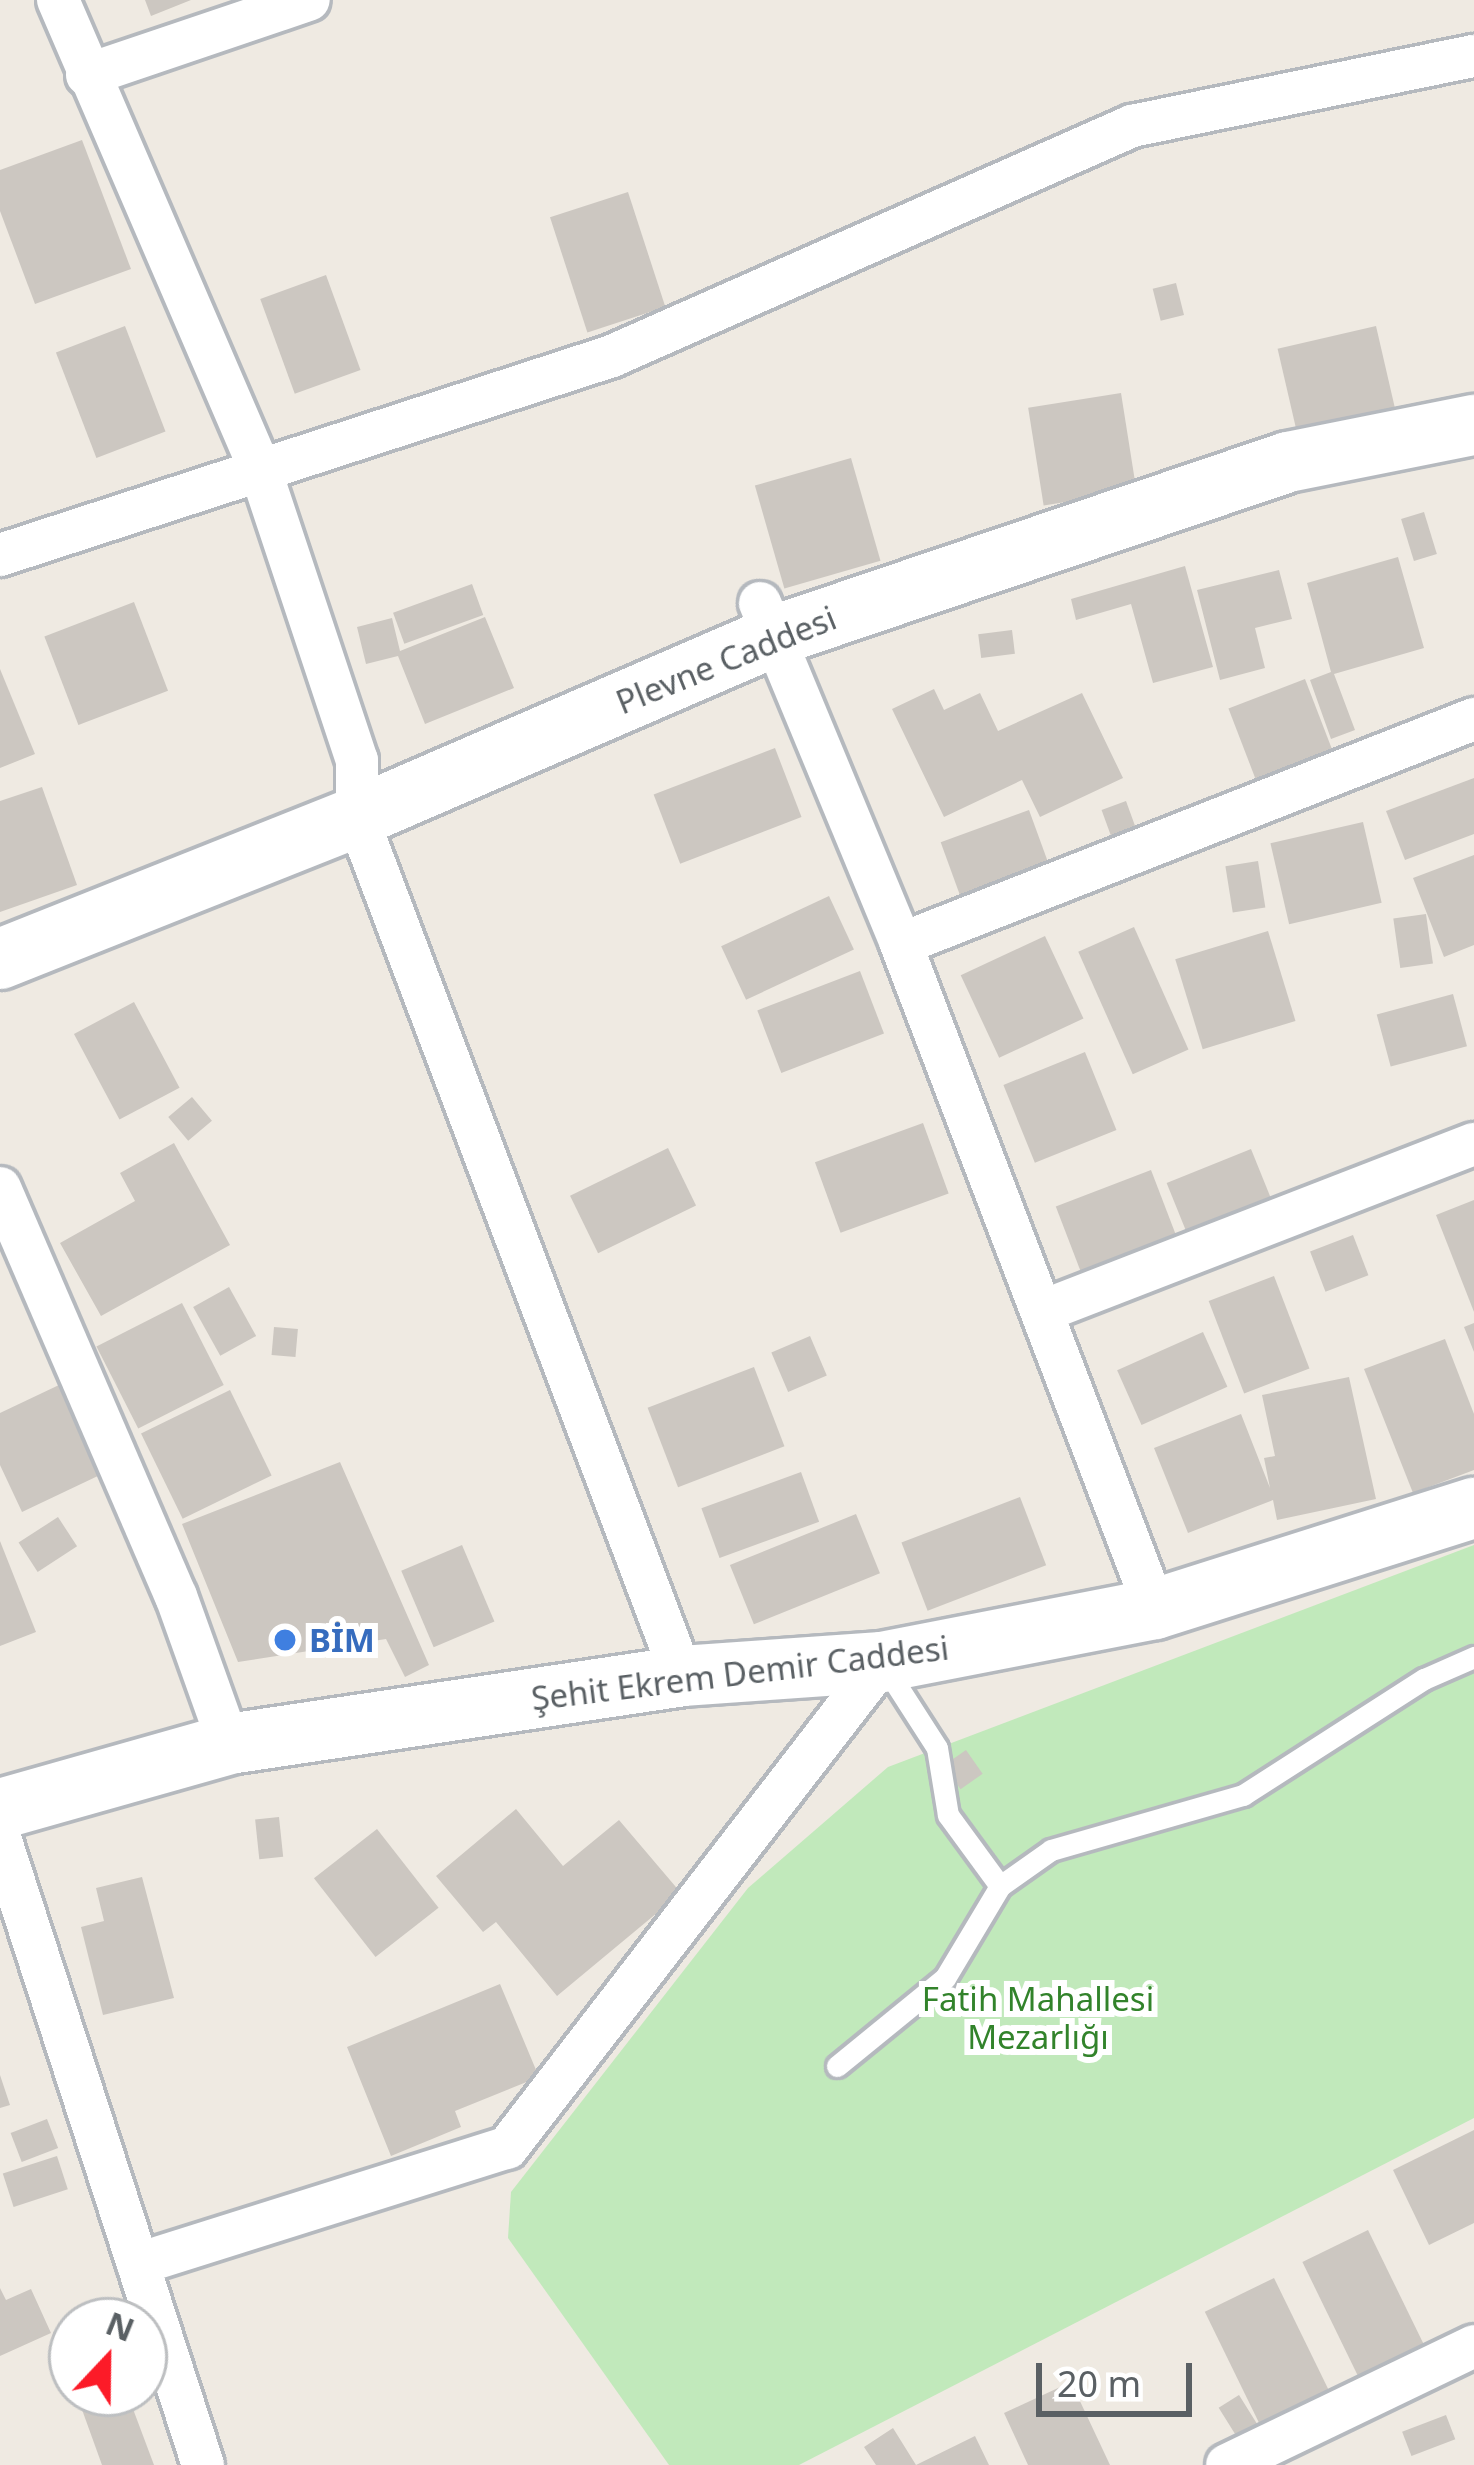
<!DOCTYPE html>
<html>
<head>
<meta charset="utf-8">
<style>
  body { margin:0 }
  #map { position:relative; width:1474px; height:2465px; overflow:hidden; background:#efeae2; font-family:"Noto Sans",sans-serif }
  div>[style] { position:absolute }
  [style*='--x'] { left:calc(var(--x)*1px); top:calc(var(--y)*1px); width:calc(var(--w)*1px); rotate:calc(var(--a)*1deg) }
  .green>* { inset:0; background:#c1e9bb }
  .building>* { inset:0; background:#ccc7c1; transform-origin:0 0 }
  .roads { filter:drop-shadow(3px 0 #b5b9be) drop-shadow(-3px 0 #b5b9be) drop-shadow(0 3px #b5b9be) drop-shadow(0 -3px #b5b9be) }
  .lane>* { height:21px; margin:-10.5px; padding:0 10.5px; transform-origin:10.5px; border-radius:10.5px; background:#fff }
  .street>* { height:42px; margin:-21px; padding:0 21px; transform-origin:21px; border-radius:21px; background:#fff }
  .secondary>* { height:60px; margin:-30px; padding:0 30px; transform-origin:30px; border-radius:30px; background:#fff }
  .dots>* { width:33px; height:33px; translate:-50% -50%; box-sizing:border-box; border:6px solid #fff; border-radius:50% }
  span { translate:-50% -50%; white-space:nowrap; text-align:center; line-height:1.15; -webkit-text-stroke:12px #fff; paint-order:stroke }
  .street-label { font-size:33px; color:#5a6064 }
  .shop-label { font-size:33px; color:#366cbe; font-weight:700 }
  .left { translate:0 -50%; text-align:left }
  .park-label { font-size:33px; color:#32832b }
  .north { position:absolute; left:48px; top:2297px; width:120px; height:120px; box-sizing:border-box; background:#fff; border:3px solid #bdbfc1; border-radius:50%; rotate:22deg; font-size:33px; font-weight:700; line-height:48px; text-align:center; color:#5a6064 }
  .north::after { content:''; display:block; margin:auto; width:42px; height:54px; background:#fc1b28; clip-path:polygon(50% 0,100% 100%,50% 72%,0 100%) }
  .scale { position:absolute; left:1036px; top:2363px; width:156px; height:54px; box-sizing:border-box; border:6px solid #5a6064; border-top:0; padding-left:15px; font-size:36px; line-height:42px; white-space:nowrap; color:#5a6064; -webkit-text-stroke:9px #fff; paint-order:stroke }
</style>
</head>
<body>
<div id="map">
  <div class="green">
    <i style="clip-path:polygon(1474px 1545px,1474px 2118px,799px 2465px,669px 2465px,508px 2238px,511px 2192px,748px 1888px,888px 1767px)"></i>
  </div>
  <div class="building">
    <i style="clip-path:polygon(145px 0,191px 0,151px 16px)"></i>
    <i style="clip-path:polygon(82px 140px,131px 269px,35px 304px,0 211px,0 170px)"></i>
    <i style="left:628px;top:192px;width:121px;height:82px;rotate:72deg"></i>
    <i style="left:326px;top:275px;width:101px;height:70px;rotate:70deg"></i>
    <i style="left:1176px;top:283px;width:33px;height:24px;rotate:76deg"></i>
    <i style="left:125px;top:326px;width:113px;height:74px;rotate:69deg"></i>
    <i style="left:1376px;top:326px;width:92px;height:101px;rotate:77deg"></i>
    <i style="left:1121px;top:393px;width:99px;height:94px;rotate:81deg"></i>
    <i style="left:851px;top:458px;width:107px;height:100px;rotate:74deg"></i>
    <i style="left:1424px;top:512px;width:44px;height:24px;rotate:73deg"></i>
    <i style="clip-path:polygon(1398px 557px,1424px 648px,1334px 674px,1355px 730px,1331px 739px,1310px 680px,1331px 672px,1307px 583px)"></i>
    <i style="clip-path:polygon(1185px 566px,1213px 667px,1153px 683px,1131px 604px,1076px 620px,1071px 599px)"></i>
    <i style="clip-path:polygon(1279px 570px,1292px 619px,1255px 628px,1265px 668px,1220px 680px,1197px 590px)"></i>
    <i style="left:472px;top:584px;width:33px;height:84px;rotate:70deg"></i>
    <i style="left:134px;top:602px;width:95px;height:96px;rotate:69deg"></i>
    <i style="clip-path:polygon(485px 617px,514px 688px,425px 724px,398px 656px,366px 664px,357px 627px,392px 618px,400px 651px)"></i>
    <i style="left:1012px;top:630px;width:24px;height:34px;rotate:83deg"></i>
    <i style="clip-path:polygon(0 669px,35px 754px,0 768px)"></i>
    <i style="left:1305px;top:679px;width:81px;height:82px;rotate:69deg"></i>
    <i style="clip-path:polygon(934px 689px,944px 710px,980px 693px,998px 731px,1082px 693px,1123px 778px,1040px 817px,1022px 780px,944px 817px,892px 709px)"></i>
    <i style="left:775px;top:748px;width:74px;height:130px;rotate:69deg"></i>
    <i style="clip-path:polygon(1474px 778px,1474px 834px,1405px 860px,1386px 811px)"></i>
    <i style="clip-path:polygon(42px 787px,77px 885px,0 912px,0 801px)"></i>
    <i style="left:1126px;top:801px;width:33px;height:26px;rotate:70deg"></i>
    <i style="left:1029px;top:810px;width:78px;height:94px;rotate:70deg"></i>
    <i style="left:1363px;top:822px;width:83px;height:95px;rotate:77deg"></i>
    <i style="clip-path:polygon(1474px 855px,1474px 945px,1444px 957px,1413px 878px)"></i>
    <i style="left:1258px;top:861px;width:47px;height:33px;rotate:81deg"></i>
    <i style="left:829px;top:896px;width:59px;height:119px;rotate:65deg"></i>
    <i style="left:1426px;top:914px;width:50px;height:33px;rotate:82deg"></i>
    <i style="left:1134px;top:927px;width:134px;height:61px;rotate:66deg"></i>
    <i style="left:1268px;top:931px;width:94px;height:97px;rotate:73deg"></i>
    <i style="left:1045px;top:936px;width:91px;height:93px;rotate:65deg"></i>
    <i style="left:860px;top:971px;width:67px;height:110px;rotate:69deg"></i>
    <i style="left:1453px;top:994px;width:54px;height:79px;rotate:75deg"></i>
    <i style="left:134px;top:1002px;width:97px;height:68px;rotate:62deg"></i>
    <i style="left:1085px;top:1052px;width:84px;height:88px;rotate:68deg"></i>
    <i style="left:192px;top:1097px;width:31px;height:31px;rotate:50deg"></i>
    <i style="left:923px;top:1123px;width:75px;height:115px;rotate:70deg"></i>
    <i style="clip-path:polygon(174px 1143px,230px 1245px,101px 1316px,60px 1243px,135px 1201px,120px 1173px)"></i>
    <i style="left:668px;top:1148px;width:64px;height:109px;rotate:64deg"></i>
    <i style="left:1251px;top:1149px;width:82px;height:91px;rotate:68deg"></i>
    <i style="left:1151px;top:1170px;width:80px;height:102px;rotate:69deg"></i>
    <i style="clip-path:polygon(1474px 1200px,1474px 1312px,1436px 1215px)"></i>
    <i style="left:1353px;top:1235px;width:43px;height:46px;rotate:69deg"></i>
    <i style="left:1274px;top:1276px;width:99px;height:70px;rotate:69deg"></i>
    <i style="left:229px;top:1287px;width:56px;height:41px;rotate:61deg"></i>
    <i style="left:182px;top:1303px;width:92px;height:96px;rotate:63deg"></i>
    <i style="clip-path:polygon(1474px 1323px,1474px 1352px,1464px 1327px)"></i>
    <i style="left:274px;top:1327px;width:24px;height:28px;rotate:5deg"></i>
    <i style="left:1203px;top:1332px;width:60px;height:94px;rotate:66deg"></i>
    <i style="left:810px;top:1336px;width:43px;height:42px;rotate:67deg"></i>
    <i style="clip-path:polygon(1445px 1339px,1474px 1414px,1474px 1470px,1413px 1493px,1364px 1369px)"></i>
    <i style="left:754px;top:1367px;width:85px;height:114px;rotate:69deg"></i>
    <i style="clip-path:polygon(1349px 1377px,1376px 1499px,1277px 1520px,1273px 1500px,1188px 1533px,1154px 1448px,1241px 1414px,1270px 1488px,1264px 1458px,1275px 1456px,1262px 1395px)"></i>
    <i style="clip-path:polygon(59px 1385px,102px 1474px,22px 1512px,0 1465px,0 1413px)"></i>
    <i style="left:230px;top:1390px;width:95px;height:99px;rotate:64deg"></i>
    <i style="clip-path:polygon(340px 1462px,429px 1665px,405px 1677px,386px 1639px,238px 1662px,182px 1524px)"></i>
    <i style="left:801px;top:1472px;width:53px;height:106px;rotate:70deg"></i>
    <i style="left:1020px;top:1497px;width:73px;height:127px;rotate:69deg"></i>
    <i style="left:856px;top:1514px;width:64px;height:136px;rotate:68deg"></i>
    <i style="left:58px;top:1517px;width:35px;height:47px;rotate:57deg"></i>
    <i style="clip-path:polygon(0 1541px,36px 1632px,0 1646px)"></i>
    <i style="left:462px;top:1545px;width:83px;height:66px;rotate:67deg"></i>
    <i style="left:966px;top:1750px;width:29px;height:27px;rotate:55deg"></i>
    <i style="clip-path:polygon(516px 1809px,563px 1866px,619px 1820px,681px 1893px,557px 1996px,496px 1922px,483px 1932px,436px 1876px)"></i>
    <i style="left:279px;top:1817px;width:40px;height:24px;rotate:84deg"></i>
    <i style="left:377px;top:1829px;width:100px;height:80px;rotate:52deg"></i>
    <i style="clip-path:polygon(142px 1877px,174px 1998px,103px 2015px,81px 1927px,104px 1921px,96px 1888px)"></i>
    <i style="clip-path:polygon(500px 1984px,539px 2077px,455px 2111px,461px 2127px,391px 2156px,347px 2047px)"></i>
    <i style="clip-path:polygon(0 2075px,10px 2105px,0 2108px)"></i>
    <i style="left:47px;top:2119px;width:31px;height:39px;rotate:69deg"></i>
    <i style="clip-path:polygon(1474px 2130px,1474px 2223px,1429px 2245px,1393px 2170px)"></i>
    <i style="left:57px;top:2156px;width:35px;height:57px;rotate:72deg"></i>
    <i style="left:1368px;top:2230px;width:131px;height:73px;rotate:64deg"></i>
    <i style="left:1274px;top:2278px;width:125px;height:77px;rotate:64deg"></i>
    <i style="clip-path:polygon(0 2288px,6px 2300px,31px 2289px,51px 2333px,0 2356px)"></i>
    <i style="clip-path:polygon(72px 2325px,72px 2382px,71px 2382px,53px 2332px)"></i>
    <i style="clip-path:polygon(1071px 2382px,1110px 2465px,1028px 2465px,1004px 2413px)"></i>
    <i style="clip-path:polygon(76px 2393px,127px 2393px,154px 2465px,102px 2465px)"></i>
    <i style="left:1239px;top:2395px;width:36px;height:24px;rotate:58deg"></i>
    <i style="left:1446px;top:2415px;width:26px;height:47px;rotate:69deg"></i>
    <i style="clip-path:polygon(893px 2428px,916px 2465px,975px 2436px,989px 2465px,876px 2465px,864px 2447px)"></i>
  </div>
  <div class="roads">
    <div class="lane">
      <i style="--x:885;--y:1667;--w:96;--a:57.3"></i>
      <i style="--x:937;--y:1748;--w:68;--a:80.7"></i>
      <i style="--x:948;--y:1815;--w:88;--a:53.8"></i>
      <i style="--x:837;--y:2066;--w:139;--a:-39.2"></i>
      <i style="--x:945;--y:1978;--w:107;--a:-59.1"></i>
      <i style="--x:1000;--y:1886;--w:62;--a:-35.2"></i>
      <i style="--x:1051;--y:1850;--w:200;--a:-16"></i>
      <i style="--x:1243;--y:1795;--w:215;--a:-32.7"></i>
      <i style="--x:1424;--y:1679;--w:55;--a:-23.7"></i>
    </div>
    <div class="street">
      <i style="--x:58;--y:0;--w:511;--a:66.7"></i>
      <i style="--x:260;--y:469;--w:307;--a:71.6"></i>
      <i style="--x:357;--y:760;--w:57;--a:90"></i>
      <i style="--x:357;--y:817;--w:918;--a:69.28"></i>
      <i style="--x:87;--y:75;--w:234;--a:-18.7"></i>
      <i style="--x:0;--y:555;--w:644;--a:-18.01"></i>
      <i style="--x:612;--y:356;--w:569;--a:-23.86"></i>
      <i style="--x:1132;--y:126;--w:349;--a:-11.6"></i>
      <i style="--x:760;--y:603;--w:369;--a:67.5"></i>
      <i style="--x:901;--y:944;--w:712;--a:69.1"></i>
      <i style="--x:901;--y:944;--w:616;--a:-21.44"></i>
      <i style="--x:0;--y:1188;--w:444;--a:66.7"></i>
      <i style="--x:176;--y:1596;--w:157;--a:70.3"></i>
      <i style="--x:1043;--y:1311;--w:462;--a:-21.2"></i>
      <i style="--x:0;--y:1838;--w:659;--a:72.06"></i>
      <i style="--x:138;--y:2264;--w:387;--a:-17.5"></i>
      <i style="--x:507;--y:2148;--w:614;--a:-52.35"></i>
      <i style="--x:1227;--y:2465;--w:274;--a:-25.7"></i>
    </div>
    <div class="secondary">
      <i style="--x:0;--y:959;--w:384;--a:-21.7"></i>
      <i style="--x:357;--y:817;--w:458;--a:-23.4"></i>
      <i style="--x:777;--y:635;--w:539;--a:-18.7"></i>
      <i style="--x:1288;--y:462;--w:190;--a:-11.3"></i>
      <i style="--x:0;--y:1809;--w:238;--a:-15.8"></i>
      <i style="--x:229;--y:1744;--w:458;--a:-8.5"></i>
      <i style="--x:682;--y:1676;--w:200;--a:-4"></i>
      <i style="--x:882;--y:1662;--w:278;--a:-11"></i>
      <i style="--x:1155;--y:1609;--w:335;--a:-17.6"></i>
    </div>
  </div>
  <div class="dots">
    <i style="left:285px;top:1640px;background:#3f7fe0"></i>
  </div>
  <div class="street-label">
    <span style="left:726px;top:660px;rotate:-22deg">Plevne Caddesi</span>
    <span style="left:740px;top:1673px;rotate:-7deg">Şehit Ekrem Demir Caddesi</span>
  </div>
  <div class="shop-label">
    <span class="left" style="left:309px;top:1640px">BİM</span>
  </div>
  <div class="park-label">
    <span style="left:1038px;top:2018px">Fatih Mahallesi<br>Mezarlığı</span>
  </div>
  <div class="north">N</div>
  <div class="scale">20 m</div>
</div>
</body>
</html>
